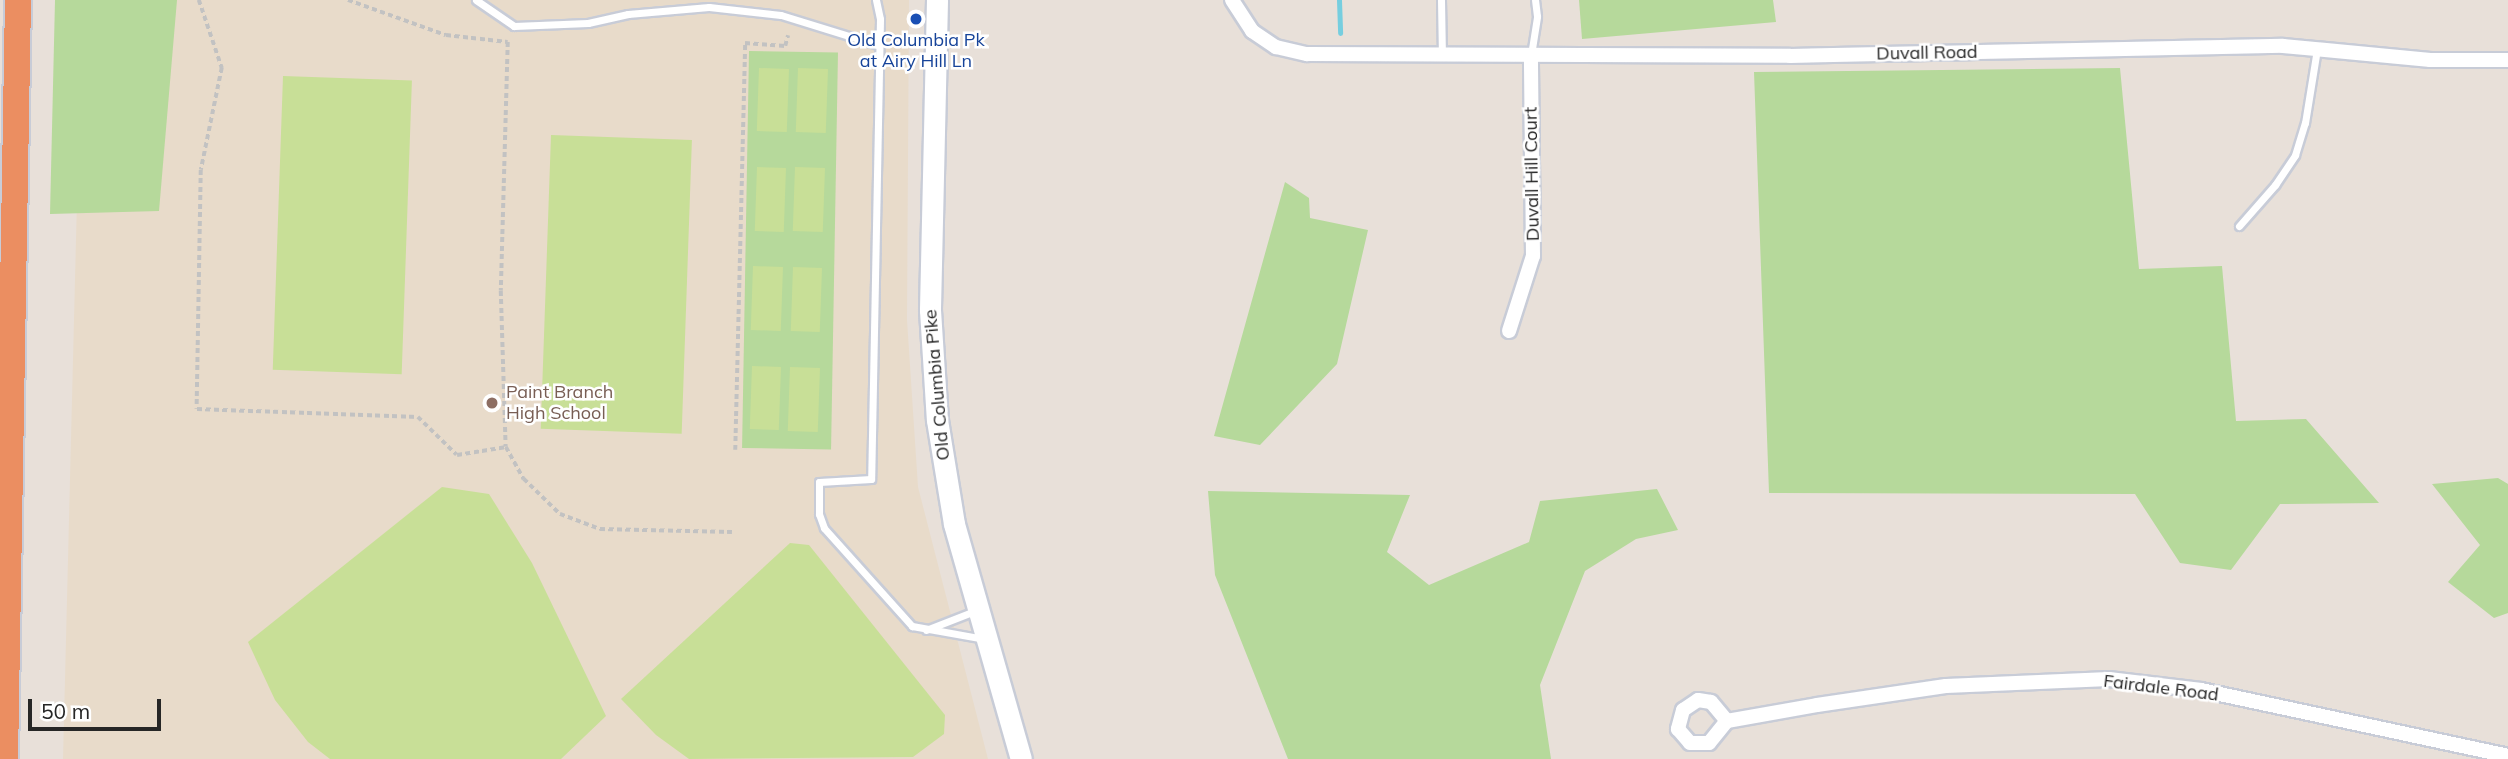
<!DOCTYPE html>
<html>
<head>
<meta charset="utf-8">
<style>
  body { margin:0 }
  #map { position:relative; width:2508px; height:759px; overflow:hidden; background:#e8e0d9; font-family:Mulish,sans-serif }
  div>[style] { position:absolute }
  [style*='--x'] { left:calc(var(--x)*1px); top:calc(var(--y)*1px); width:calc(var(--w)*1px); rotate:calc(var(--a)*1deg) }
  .education>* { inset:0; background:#e8dbca }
  .green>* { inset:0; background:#b6d99b; transform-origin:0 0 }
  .pitch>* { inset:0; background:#c8df97; transform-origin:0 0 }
  .stream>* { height:5px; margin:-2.5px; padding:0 2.5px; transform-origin:2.5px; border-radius:2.5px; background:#76cedf }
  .path>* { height:3.5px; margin-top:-1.75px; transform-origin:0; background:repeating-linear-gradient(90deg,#c2c2c2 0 5px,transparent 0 8.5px) }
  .roads { filter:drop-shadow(2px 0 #c8ccd7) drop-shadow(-2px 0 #c8ccd7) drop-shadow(0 2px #c8ccd7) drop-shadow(0 -2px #c8ccd7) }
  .lane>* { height:7px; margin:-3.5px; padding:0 3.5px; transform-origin:3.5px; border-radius:3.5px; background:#fff }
  .street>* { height:14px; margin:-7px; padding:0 7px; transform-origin:7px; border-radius:7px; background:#fff }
  .secondary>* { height:21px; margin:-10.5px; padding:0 10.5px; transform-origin:10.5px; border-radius:10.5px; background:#fff }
  .highway>* { height:26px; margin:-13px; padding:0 13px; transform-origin:13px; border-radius:13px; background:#eb8e61 }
  .dots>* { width:19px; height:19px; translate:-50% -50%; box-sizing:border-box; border:4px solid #fff; border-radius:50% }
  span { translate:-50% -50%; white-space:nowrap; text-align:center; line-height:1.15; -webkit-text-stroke:5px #fff; paint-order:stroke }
  .transit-label { font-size:18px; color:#164399 }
  .street-label { font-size:18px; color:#262626 }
  .education-label { font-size:18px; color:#785e54 }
  .left { translate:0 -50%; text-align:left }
  .scale { position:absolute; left:28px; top:699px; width:133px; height:32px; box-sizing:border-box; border:4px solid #262626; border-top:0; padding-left:9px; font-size:21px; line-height:24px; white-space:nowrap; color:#262626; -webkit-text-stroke:5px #fff; paint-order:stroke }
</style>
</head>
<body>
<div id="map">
  <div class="education">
    <i style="clip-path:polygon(82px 0,909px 0,907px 320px,918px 487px,988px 759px,63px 759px)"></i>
  </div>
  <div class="green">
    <i style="clip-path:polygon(55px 0,177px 0,159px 211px,50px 214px)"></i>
    <i style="clip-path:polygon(1579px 0,1773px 0,1776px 22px,1582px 39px)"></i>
    <i style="left:749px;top:51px;width:89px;height:397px;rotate:1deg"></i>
    <i style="clip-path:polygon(2120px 68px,2139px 269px,2222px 266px,2236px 421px,2306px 419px,2379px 503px,2280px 504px,2231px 570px,2180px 563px,2135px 494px,1769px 493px,1754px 72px)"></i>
    <i style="clip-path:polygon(1285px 182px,1309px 198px,1310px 218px,1368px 230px,1337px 364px,1260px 445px,1214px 436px)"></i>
    <i style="clip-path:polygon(2498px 478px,2508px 484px,2508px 613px,2494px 618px,2448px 582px,2480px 545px,2432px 484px)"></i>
    <i style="clip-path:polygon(1657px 489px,1678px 530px,1636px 539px,1585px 571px,1540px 685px,1551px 759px,1288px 759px,1215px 575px,1208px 491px,1410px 495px,1387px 552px,1429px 585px,1529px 542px,1540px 501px)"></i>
  </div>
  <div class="pitch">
    <i style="left:759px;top:68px;width:30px;height:63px;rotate:2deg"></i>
    <i style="left:798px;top:68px;width:30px;height:64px;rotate:2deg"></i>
    <i style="left:283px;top:76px;width:129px;height:294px;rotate:2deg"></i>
    <i style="left:551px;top:135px;width:141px;height:294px;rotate:2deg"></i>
    <i style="left:757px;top:167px;width:29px;height:64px;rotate:2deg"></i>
    <i style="left:795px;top:167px;width:30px;height:64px;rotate:2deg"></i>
    <i style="left:753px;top:266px;width:30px;height:64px;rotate:2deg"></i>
    <i style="left:793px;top:267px;width:29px;height:64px;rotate:2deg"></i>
    <i style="left:752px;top:366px;width:29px;height:63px;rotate:2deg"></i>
    <i style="left:790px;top:367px;width:30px;height:64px;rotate:2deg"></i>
    <i style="clip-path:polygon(442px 487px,489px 494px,532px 563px,606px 716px,561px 759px,330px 759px,308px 742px,275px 700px,248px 642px)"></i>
    <i style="clip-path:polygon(790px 543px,809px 545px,945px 715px,944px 734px,913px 757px,689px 759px,656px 735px,621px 699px)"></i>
  </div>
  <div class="stream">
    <i style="--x:1339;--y:0;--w:33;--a:88"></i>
  </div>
  <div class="path">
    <i style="--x:199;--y:0;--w:72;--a:71.3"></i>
    <i style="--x:222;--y:68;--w:104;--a:101.6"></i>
    <i style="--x:201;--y:170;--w:239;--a:91"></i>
    <i style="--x:197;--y:409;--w:221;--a:2.1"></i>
    <i style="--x:418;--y:417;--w:54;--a:44.3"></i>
    <i style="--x:457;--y:455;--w:50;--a:-9.3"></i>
    <i style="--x:348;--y:0;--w:104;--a:19.7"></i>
    <i style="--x:446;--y:35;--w:62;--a:6.4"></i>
    <i style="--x:508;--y:42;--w:249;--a:91.6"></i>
    <i style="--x:501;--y:291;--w:156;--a:88.2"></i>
    <i style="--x:506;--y:447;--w:37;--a:61"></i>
    <i style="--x:524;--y:479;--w:50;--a:44.2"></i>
    <i style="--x:560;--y:514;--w:43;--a:20.6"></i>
    <i style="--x:600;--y:529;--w:132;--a:1.3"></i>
    <i style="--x:735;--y:450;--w:407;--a:-88.6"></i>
    <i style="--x:745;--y:43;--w:40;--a:4.3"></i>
    <i style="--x:785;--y:46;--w:11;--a:-75"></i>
  </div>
  <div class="roads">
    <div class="lane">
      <i style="--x:476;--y:0;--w:46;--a:34.4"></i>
      <i style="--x:514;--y:26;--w:74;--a:-2.3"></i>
      <i style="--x:588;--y:23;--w:41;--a:-12.7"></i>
      <i style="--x:628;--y:14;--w:81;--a:-4.9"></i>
      <i style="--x:709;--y:7;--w:72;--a:6.3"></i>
      <i style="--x:781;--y:15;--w:102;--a:17.2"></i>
      <i style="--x:876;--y:0;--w:19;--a:78"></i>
      <i style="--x:880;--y:19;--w:460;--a:91.1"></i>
      <i style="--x:871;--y:479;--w:52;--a:176.7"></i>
      <i style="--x:819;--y:482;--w:32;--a:90"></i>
      <i style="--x:819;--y:514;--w:15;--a:70"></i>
      <i style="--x:824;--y:528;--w:132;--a:48.1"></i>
      <i style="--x:912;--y:626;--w:73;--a:10.2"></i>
      <i style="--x:1441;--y:0;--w:55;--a:89"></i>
      <i style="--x:1531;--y:55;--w:39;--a:-81"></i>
      <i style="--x:1537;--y:16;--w:16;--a:-97"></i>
      <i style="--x:2239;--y:226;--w:55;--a:-48.7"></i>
      <i style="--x:2275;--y:185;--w:36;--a:-56"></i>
      <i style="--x:2295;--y:155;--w:34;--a:-73"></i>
      <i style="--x:2305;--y:123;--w:75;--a:-80.8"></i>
      <i style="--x:926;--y:630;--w:55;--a:-21.4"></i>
    </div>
    <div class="street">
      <i style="--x:1232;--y:0;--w:37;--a:57"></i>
      <i style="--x:1252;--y:31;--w:29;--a:34"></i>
      <i style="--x:1276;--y:47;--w:32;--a:13"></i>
      <i style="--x:1307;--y:54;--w:483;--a:0.2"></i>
      <i style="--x:1790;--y:56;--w:493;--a:-1.2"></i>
      <i style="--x:2283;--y:46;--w:148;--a:5.4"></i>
      <i style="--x:2430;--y:60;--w:78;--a:0"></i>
      <i style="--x:1509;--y:331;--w:79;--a:-72.3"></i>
      <i style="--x:1533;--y:256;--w:200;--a:-90.6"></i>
      <i style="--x:1727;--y:721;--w:25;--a:-130"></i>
      <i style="--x:1711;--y:702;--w:13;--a:-171"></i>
      <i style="--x:1698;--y:700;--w:18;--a:146"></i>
      <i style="--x:1683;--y:710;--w:20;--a:105"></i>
      <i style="--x:1678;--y:729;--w:18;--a:49"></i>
      <i style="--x:1690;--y:743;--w:19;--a:0"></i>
      <i style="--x:1709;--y:743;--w:28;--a:-51"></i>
      <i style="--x:1727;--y:721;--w:91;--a:-10.1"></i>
      <i style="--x:1817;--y:705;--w:130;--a:-8.4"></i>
      <i style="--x:1946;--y:686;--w:163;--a:-2.5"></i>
      <i style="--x:2109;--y:679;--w:93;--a:6.8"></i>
      <i style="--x:2201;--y:690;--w:314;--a:12.1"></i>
    </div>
    <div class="secondary">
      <i style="--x:937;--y:0;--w:310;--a:91.3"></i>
      <i style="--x:930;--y:310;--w:110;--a:86.4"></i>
      <i style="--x:937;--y:420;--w:105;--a:80.7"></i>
      <i style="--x:954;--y:524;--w:244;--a:74.1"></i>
    </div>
    <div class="highway">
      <i style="--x:5;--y:759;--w:759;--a:-89.02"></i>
    </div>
  </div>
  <div class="dots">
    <i style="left:916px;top:19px;background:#1a4fb4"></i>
    <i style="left:492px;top:403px;background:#8d6e63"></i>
  </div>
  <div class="transit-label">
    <span style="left:916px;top:51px">Old Columbia Pk<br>at Airy Hill Ln</span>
  </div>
  <div class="street-label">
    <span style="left:1927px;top:53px;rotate:-1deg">Duvall Road</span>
    <span style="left:1532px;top:174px;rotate:-91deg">Duvall Hill Court</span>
    <span style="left:937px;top:385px;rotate:-95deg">Old Columbia Pike</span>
    <span style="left:2161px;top:688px;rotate:7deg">Fairdale Road</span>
  </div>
  <div class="education-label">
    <span class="left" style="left:506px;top:403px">Paint Branch<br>High School</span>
  </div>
  <div class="scale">50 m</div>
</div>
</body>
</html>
